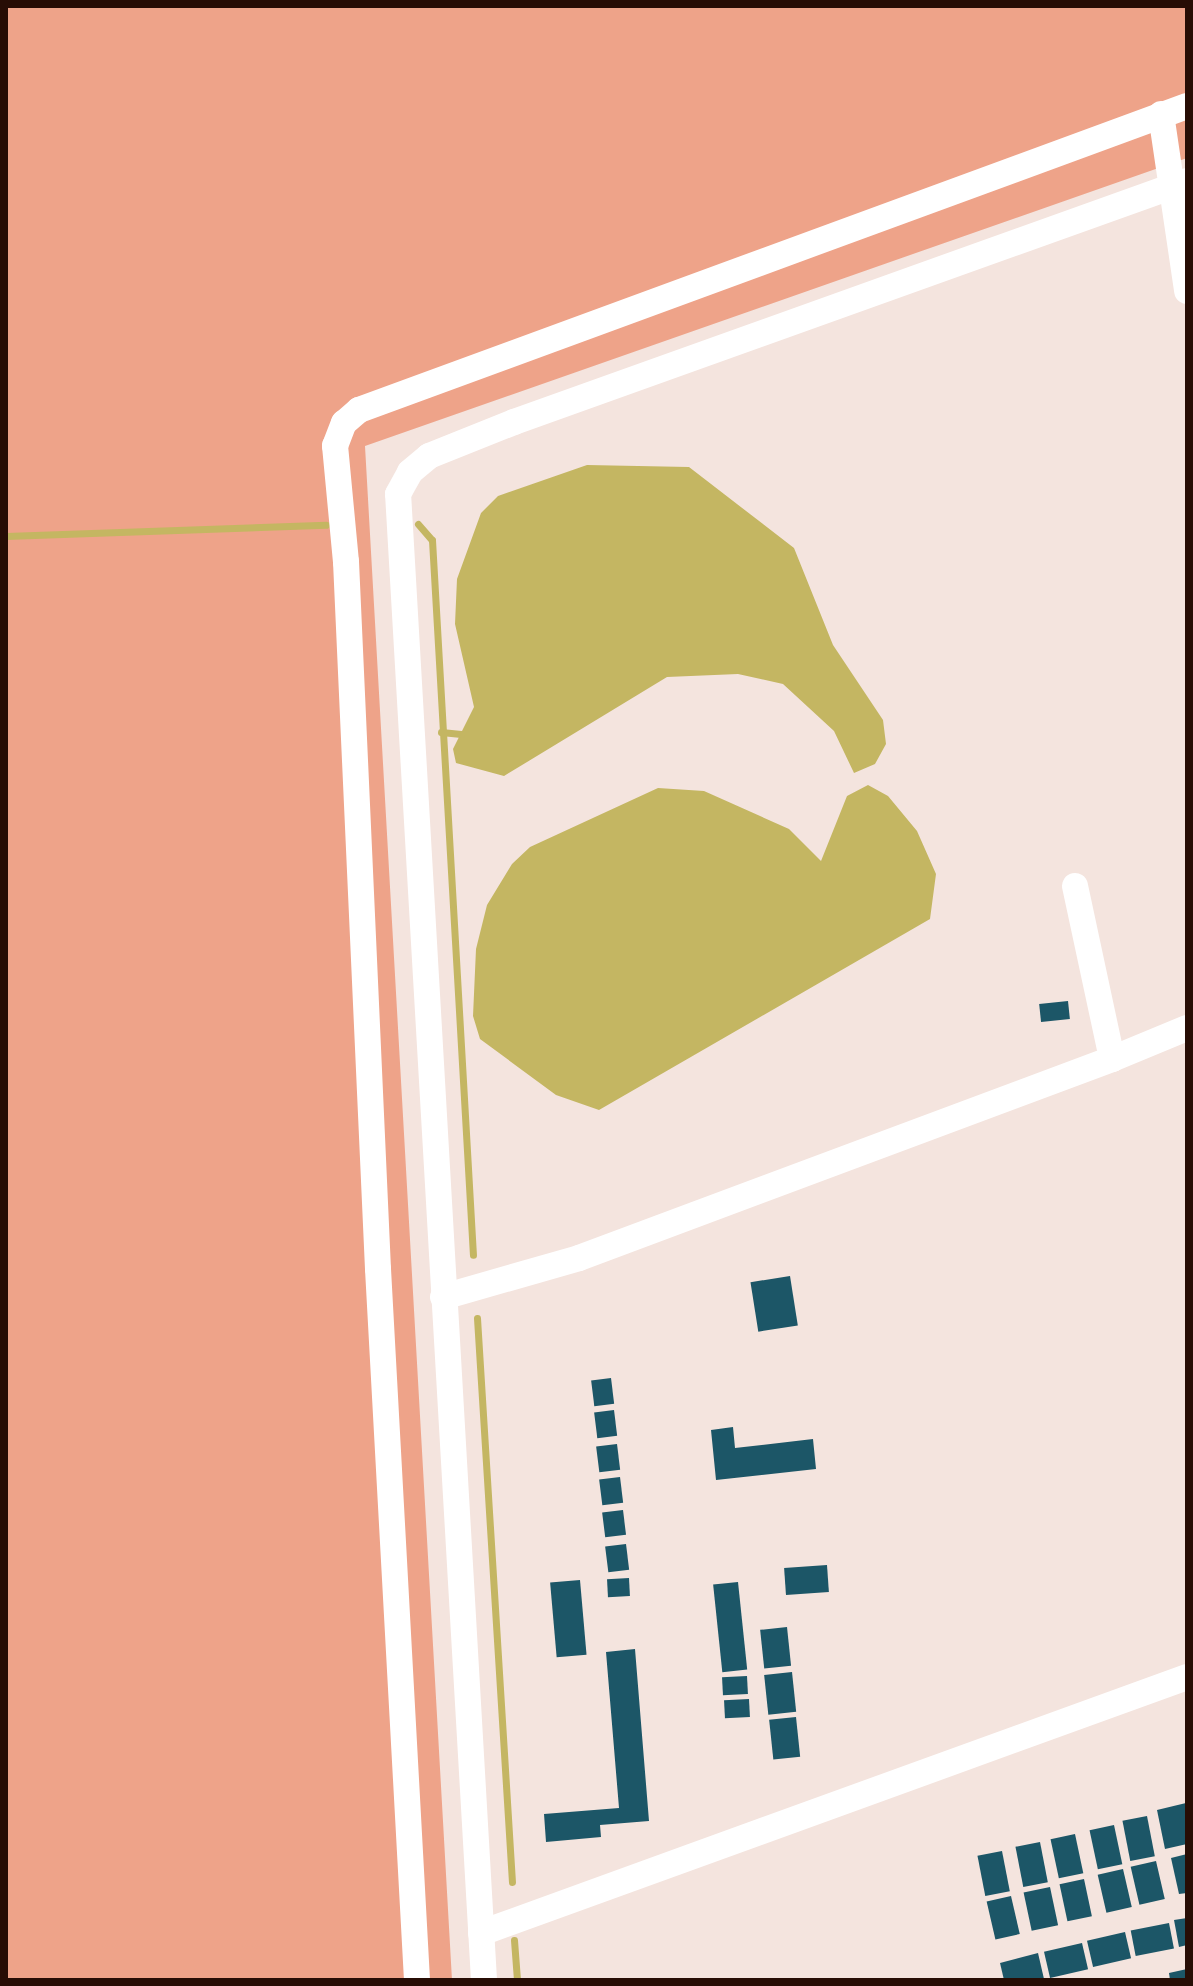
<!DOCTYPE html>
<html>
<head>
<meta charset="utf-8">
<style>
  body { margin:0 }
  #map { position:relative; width:1193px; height:1986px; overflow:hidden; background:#f4e4de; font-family:"PT Sans Narrow",sans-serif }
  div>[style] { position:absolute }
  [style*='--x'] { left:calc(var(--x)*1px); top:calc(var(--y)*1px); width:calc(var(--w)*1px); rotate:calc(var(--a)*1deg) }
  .green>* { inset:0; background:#eea389 }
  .water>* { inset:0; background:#c4b662 }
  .stream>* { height:7px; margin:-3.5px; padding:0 3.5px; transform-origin:3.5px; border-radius:3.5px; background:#c4b662 }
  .building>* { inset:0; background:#1c5667; transform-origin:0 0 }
  .minor>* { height:26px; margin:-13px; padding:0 13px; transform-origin:13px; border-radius:13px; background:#fff }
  span { translate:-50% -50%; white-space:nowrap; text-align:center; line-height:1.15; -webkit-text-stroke:8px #f5f5f5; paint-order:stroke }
  .frame { position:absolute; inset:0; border:8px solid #270d05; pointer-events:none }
</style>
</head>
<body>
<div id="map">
  <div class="green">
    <i style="clip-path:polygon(6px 6px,1187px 6px,1187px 158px,365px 446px,452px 1980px,6px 1980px)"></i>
  </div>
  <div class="water">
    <i style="clip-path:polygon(587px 465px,689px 467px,794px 548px,833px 645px,883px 720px,886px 744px,875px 764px,854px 773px,834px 731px,783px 684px,738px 674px,667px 677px,504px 776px,456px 763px,453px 749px,474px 707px,455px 624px,457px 579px,481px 513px,498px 496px)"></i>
    <i style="clip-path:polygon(868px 785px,888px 796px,917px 831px,936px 874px,930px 919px,599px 1110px,556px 1095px,480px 1039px,473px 1016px,476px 949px,487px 905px,512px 864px,530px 847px,658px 788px,704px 791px,789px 829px,821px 861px,847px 796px)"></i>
  </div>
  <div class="stream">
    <i style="--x:418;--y:524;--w:21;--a:49"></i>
    <i style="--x:432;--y:540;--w:716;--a:86.72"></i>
    <i style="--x:6;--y:536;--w:320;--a:-2"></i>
    <i style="--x:441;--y:732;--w:20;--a:6"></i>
    <i style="--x:477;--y:1318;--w:565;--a:86.45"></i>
    <i style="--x:514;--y:1940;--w:40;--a:85.7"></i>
  </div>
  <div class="building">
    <i style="left:1068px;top:1001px;width:18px;height:29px;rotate:84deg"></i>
    <i style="left:790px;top:1276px;width:50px;height:40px;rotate:81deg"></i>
    <i style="left:611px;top:1378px;width:26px;height:20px;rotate:83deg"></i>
    <i style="left:614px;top:1410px;width:26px;height:20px;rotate:83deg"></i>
    <i style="clip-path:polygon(733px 1427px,735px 1448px,813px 1439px,816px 1469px,716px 1480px,711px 1430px)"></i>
    <i style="left:617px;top:1444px;width:26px;height:21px;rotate:83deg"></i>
    <i style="left:620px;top:1477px;width:26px;height:21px;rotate:83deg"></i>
    <i style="left:623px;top:1510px;width:25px;height:21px;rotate:83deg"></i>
    <i style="left:626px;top:1544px;width:26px;height:21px;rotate:83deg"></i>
    <i style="left:827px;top:1565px;width:27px;height:43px;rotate:86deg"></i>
    <i style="left:629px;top:1578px;width:18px;height:22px;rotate:87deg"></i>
    <i style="left:580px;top:1580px;width:75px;height:30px;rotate:85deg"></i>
    <i style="left:738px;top:1582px;width:88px;height:25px;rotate:84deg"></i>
    <i style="left:787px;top:1627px;width:39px;height:27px;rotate:84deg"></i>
    <i style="clip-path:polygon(635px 1649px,649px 1821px,600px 1825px,601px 1837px,546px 1842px,544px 1814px,619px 1808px,606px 1652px)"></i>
    <i style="left:792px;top:1672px;width:40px;height:28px;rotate:84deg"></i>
    <i style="left:747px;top:1676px;width:18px;height:25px;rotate:87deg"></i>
    <i style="left:749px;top:1699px;width:18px;height:25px;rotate:87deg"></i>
    <i style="left:796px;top:1717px;width:40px;height:27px;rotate:84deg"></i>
    <i style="clip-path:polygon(1186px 1803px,1187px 1844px,1165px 1849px,1157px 1810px)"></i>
    <i style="left:1147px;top:1816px;width:41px;height:25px;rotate:79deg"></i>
    <i style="left:1114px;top:1825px;width:40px;height:25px;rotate:78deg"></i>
    <i style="left:1075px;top:1834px;width:40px;height:25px;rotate:78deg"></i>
    <i style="left:1040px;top:1842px;width:41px;height:25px;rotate:79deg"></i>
    <i style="left:1002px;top:1851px;width:41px;height:25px;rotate:79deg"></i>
    <i style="clip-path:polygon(1187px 1854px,1187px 1893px,1179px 1894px,1171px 1858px)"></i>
    <i style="left:1156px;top:1861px;width:39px;height:26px;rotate:77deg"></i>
    <i style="left:1123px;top:1869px;width:39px;height:26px;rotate:77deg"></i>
    <i style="left:1084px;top:1879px;width:38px;height:25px;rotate:78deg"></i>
    <i style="left:1050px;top:1887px;width:39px;height:27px;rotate:78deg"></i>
    <i style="left:1011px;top:1896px;width:39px;height:25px;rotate:77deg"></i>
    <i style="clip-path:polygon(1187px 1918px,1187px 1945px,1179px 1947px,1174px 1920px)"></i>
    <i style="left:1169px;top:1923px;width:26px;height:39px;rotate:79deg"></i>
    <i style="left:1125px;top:1932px;width:27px;height:39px;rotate:77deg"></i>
    <i style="left:1082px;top:1943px;width:27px;height:39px;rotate:77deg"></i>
    <i style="clip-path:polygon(1038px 1953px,1044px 1979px,1004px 1980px,1000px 1963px)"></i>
    <i style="clip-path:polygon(1187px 1969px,1187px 1980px,1170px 1980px,1169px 1973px)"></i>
  </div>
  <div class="minor">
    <i style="--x:1161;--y:114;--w:179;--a:81.6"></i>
    <i style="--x:1075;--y:886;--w:177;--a:77.9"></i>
    <i style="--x:443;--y:1297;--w:141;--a:-16"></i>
    <i style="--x:579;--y:1258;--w:569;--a:-20.47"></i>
    <i style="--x:1112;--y:1059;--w:81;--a:-22.5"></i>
    <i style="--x:481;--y:1933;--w:751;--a:-19.93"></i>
    <i style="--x:417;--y:1980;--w:712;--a:-93.14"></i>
    <i style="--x:378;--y:1269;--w:708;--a:-92.59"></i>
    <i style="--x:346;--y:562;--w:117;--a:-95.4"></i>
    <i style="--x:335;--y:446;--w:25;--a:-69"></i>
    <i style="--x:344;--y:423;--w:20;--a:-41"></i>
    <i style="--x:359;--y:410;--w:882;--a:-20.16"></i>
    <i style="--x:484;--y:1980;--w:1488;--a:-93.31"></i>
    <i style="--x:398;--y:494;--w:25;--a:-61"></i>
    <i style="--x:410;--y:472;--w:25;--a:-40"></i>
    <i style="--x:429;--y:456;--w:92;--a:-21.8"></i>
    <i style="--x:514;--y:422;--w:715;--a:-19.7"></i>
  </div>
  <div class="frame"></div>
</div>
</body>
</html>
